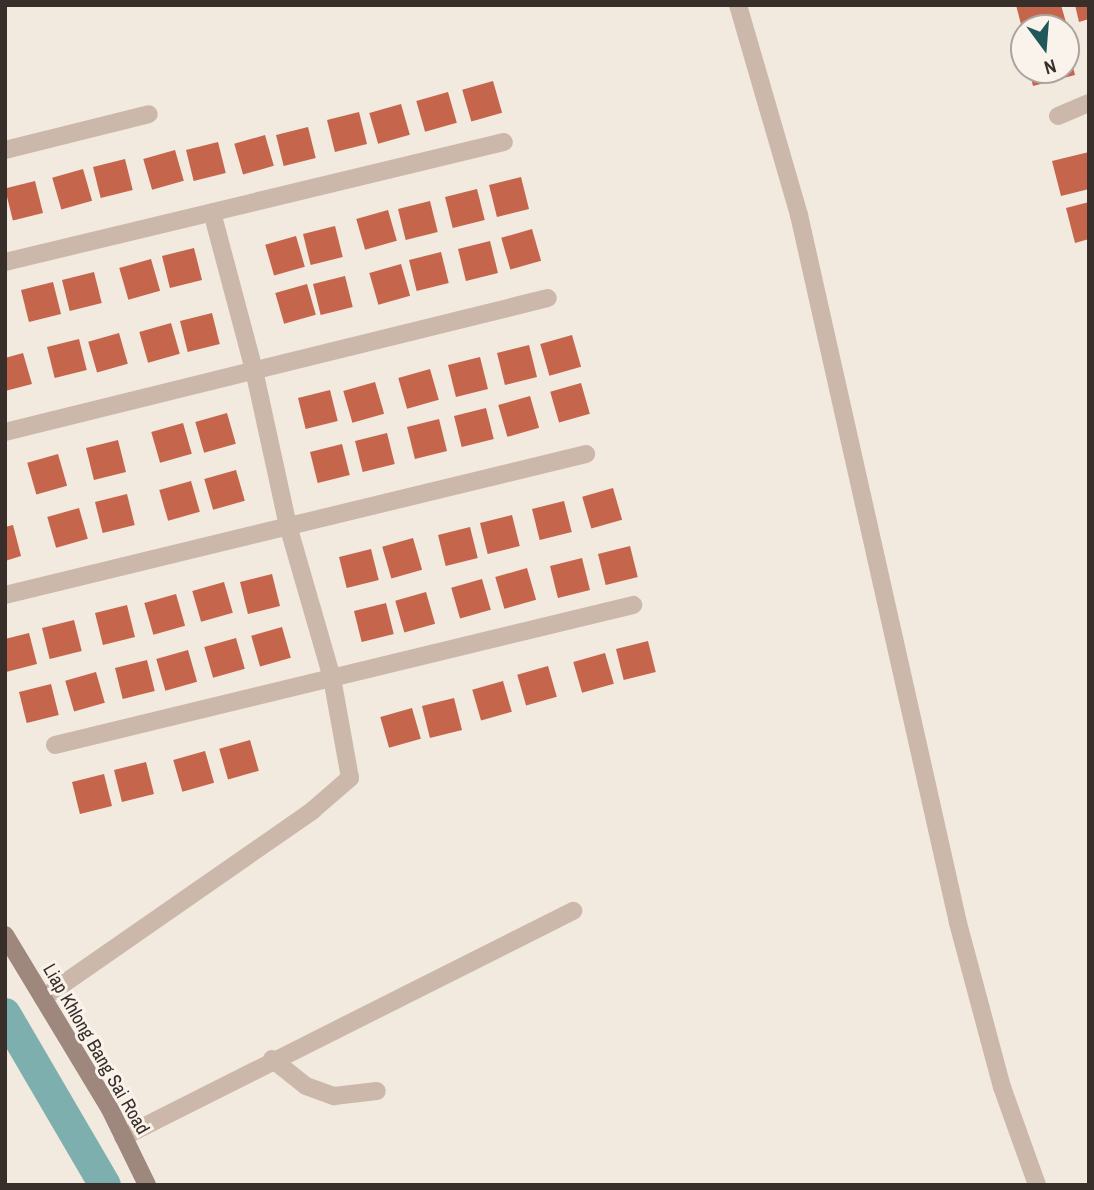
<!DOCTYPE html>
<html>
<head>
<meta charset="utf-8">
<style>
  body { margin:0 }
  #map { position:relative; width:1094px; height:1190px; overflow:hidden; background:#f2e9df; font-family:"Archivo Narrow",sans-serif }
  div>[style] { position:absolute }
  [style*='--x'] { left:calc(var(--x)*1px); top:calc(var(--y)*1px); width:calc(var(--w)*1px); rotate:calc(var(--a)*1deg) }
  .canal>* { height:32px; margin:-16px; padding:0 16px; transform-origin:16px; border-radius:16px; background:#7eafaf }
  .building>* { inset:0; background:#c4654c; transform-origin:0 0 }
  .street>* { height:18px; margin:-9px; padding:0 9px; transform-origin:9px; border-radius:9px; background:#cbb8ab }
  .secondary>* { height:18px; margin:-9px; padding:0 9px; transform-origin:9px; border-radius:9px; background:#9e877c }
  span { translate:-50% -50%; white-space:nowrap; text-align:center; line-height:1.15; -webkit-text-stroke:6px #faf3eb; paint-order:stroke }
  .street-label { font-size:19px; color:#382e2a }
  .frame { position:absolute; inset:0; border:7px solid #382e2a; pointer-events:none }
  .north { position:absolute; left:1010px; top:14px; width:70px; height:70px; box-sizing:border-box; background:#faf3eb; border:2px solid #aca49e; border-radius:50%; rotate:164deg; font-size:19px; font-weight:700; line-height:28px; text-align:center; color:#382e2a }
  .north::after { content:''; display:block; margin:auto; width:24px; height:32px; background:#20585a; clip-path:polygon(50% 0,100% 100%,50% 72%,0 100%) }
</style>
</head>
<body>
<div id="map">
  <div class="canal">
    <i style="--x:5;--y:1014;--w:198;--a:59.7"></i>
  </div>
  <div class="building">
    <i style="clip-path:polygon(1016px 5px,1061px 5px,1067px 26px,1022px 28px)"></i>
    <i style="clip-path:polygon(1075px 5px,1089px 5px,1089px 19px,1079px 22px)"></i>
    <i style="clip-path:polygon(1067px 43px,1075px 75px,1033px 86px,1029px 70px,1066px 70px)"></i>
    <i style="left:493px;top:81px;width:33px;height:32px;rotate:74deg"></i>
    <i style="left:448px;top:92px;width:32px;height:33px;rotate:74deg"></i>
    <i style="left:401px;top:104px;width:32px;height:33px;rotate:74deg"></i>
    <i style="left:359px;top:112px;width:33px;height:33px;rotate:76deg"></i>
    <i style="left:308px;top:127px;width:32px;height:33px;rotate:76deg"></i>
    <i style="left:265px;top:135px;width:32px;height:32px;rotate:74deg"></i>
    <i style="left:218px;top:142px;width:32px;height:33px;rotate:76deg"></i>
    <i style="left:175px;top:150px;width:32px;height:33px;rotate:74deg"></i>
    <i style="clip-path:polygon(1089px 152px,1089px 189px,1061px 196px,1052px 161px)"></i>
    <i style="left:125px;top:159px;width:32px;height:33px;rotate:76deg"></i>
    <i style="left:83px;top:169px;width:33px;height:32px;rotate:74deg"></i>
    <i style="left:521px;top:177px;width:33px;height:33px;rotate:76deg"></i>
    <i style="left:35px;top:181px;width:33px;height:31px;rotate:76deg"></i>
    <i style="left:477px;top:189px;width:32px;height:33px;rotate:76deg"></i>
    <i style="left:430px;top:201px;width:32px;height:33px;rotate:76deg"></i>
    <i style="clip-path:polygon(1089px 202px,1089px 239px,1075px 243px,1066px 208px)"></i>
    <i style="left:388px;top:210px;width:32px;height:33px;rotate:74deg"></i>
    <i style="left:335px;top:226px;width:32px;height:33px;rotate:76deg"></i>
    <i style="left:532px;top:229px;width:33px;height:32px;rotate:74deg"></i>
    <i style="left:296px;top:236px;width:32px;height:32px;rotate:74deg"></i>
    <i style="left:490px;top:241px;width:33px;height:33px;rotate:76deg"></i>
    <i style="left:194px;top:248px;width:33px;height:33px;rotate:76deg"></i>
    <i style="left:441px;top:252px;width:32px;height:33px;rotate:76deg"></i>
    <i style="left:151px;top:259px;width:33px;height:33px;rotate:74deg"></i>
    <i style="left:401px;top:264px;width:33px;height:33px;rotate:74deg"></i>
    <i style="left:94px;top:272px;width:32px;height:33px;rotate:76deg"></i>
    <i style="left:345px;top:276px;width:32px;height:33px;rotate:76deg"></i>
    <i style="left:53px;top:282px;width:33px;height:33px;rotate:76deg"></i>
    <i style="left:307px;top:284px;width:32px;height:33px;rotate:74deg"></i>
    <i style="left:212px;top:313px;width:32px;height:33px;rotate:76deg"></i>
    <i style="left:171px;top:323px;width:32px;height:33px;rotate:74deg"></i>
    <i style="left:119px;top:333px;width:32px;height:32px;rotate:74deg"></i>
    <i style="left:572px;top:335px;width:33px;height:33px;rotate:74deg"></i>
    <i style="left:79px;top:339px;width:32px;height:33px;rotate:76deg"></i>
    <i style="left:529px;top:345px;width:33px;height:33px;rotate:76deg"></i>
    <i style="clip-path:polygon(23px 353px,32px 384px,5px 391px,5px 358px)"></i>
    <i style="left:480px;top:357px;width:33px;height:33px;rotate:76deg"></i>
    <i style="left:430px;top:369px;width:32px;height:33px;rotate:74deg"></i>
    <i style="left:375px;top:382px;width:33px;height:33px;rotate:74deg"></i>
    <i style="left:581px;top:383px;width:32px;height:32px;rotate:74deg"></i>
    <i style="left:330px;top:390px;width:32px;height:33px;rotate:76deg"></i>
    <i style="left:530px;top:396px;width:33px;height:33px;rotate:74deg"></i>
    <i style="left:486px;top:408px;width:32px;height:33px;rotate:76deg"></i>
    <i style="left:227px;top:413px;width:32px;height:33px;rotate:74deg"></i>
    <i style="left:439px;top:419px;width:33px;height:33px;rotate:76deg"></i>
    <i style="left:183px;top:423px;width:32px;height:33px;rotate:74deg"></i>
    <i style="left:387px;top:433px;width:32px;height:33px;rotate:76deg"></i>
    <i style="left:118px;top:440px;width:33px;height:33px;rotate:76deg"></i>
    <i style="left:342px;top:444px;width:32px;height:33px;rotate:76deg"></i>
    <i style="left:58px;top:454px;width:33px;height:32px;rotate:74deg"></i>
    <i style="left:236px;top:470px;width:32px;height:33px;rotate:74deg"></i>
    <i style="left:191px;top:481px;width:32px;height:33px;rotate:74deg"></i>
    <i style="left:613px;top:488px;width:33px;height:32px;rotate:74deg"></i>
    <i style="left:127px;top:494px;width:32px;height:33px;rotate:76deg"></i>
    <i style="left:564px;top:501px;width:32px;height:33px;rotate:76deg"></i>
    <i style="left:79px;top:508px;width:32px;height:33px;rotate:74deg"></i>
    <i style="left:512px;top:515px;width:32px;height:33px;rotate:76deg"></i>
    <i style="clip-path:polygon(13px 525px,21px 556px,5px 561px,5px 527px)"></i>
    <i style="left:470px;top:527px;width:32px;height:33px;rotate:76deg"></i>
    <i style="left:413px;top:538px;width:33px;height:32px;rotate:74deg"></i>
    <i style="left:630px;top:546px;width:32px;height:33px;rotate:76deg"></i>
    <i style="left:371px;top:549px;width:32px;height:33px;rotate:76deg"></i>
    <i style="left:582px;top:558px;width:33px;height:33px;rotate:76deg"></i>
    <i style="left:527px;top:568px;width:33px;height:33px;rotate:74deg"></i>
    <i style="left:272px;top:574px;width:33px;height:33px;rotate:76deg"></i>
    <i style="left:482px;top:579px;width:32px;height:32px;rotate:74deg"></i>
    <i style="left:224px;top:582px;width:32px;height:33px;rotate:74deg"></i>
    <i style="left:426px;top:592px;width:33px;height:32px;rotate:74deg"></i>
    <i style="left:176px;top:594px;width:33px;height:33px;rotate:74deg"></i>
    <i style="left:386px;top:603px;width:32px;height:33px;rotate:76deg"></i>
    <i style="left:127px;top:605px;width:33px;height:33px;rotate:76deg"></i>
    <i style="left:74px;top:620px;width:32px;height:33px;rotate:76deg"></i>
    <i style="left:282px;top:627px;width:32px;height:32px;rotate:74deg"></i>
    <i style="clip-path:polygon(29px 633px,37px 664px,6px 672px,5px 639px)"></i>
    <i style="left:236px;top:638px;width:32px;height:33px;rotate:74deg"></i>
    <i style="left:648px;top:641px;width:32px;height:33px;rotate:76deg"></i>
    <i style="left:188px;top:650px;width:33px;height:33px;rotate:74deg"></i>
    <i style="left:605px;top:653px;width:32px;height:33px;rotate:74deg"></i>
    <i style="left:147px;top:660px;width:32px;height:33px;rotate:76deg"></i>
    <i style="left:548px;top:666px;width:32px;height:32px;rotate:74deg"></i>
    <i style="left:96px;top:672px;width:32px;height:32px;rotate:74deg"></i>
    <i style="left:503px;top:681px;width:32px;height:32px;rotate:74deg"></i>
    <i style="left:51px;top:684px;width:32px;height:33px;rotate:76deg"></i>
    <i style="left:454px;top:698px;width:33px;height:33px;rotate:76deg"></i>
    <i style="left:412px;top:708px;width:32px;height:33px;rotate:74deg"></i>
    <i style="left:250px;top:740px;width:32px;height:32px;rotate:74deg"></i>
    <i style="left:205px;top:751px;width:33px;height:33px;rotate:74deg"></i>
    <i style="left:146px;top:762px;width:33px;height:33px;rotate:76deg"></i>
    <i style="left:104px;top:774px;width:33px;height:33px;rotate:76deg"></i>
  </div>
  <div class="street">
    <i style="--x:738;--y:5;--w:219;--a:73.8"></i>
    <i style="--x:799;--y:215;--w:726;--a:77.34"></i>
    <i style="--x:958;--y:923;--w:170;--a:75"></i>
    <i style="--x:1002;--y:1087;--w:104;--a:70.3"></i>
    <i style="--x:1058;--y:116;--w:34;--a:-23"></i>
    <i style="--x:5;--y:150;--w:148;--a:-14"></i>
    <i style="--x:5;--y:262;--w:513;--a:-13.52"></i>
    <i style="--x:5;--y:432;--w:559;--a:-13.86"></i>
    <i style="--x:5;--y:595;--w:598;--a:-13.64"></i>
    <i style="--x:55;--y:745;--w:595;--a:-13.62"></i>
    <i style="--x:43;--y:998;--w:329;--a:-34.8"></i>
    <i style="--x:313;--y:810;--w:49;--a:-40.9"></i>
    <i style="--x:350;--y:778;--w:102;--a:-100.2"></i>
    <i style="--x:332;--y:678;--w:158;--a:-106.1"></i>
    <i style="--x:288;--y:526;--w:160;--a:-102.3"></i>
    <i style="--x:254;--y:370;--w:163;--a:-104.9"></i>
    <i style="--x:272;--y:1059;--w:43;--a:38.5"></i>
    <i style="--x:306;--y:1086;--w:30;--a:20"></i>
    <i style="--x:334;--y:1096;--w:43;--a:-6.6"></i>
    <i style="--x:123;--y:1137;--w:504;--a:-26.67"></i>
  </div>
  <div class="secondary">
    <i style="--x:5;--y:935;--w:203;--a:58.9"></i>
    <i style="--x:110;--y:1109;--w:85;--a:64"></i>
  </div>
  <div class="street-label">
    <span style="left:96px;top:1049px;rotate:60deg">Liap Khlong Bang Sai Road</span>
  </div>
  <div class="frame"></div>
  <div class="north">N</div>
</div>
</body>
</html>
